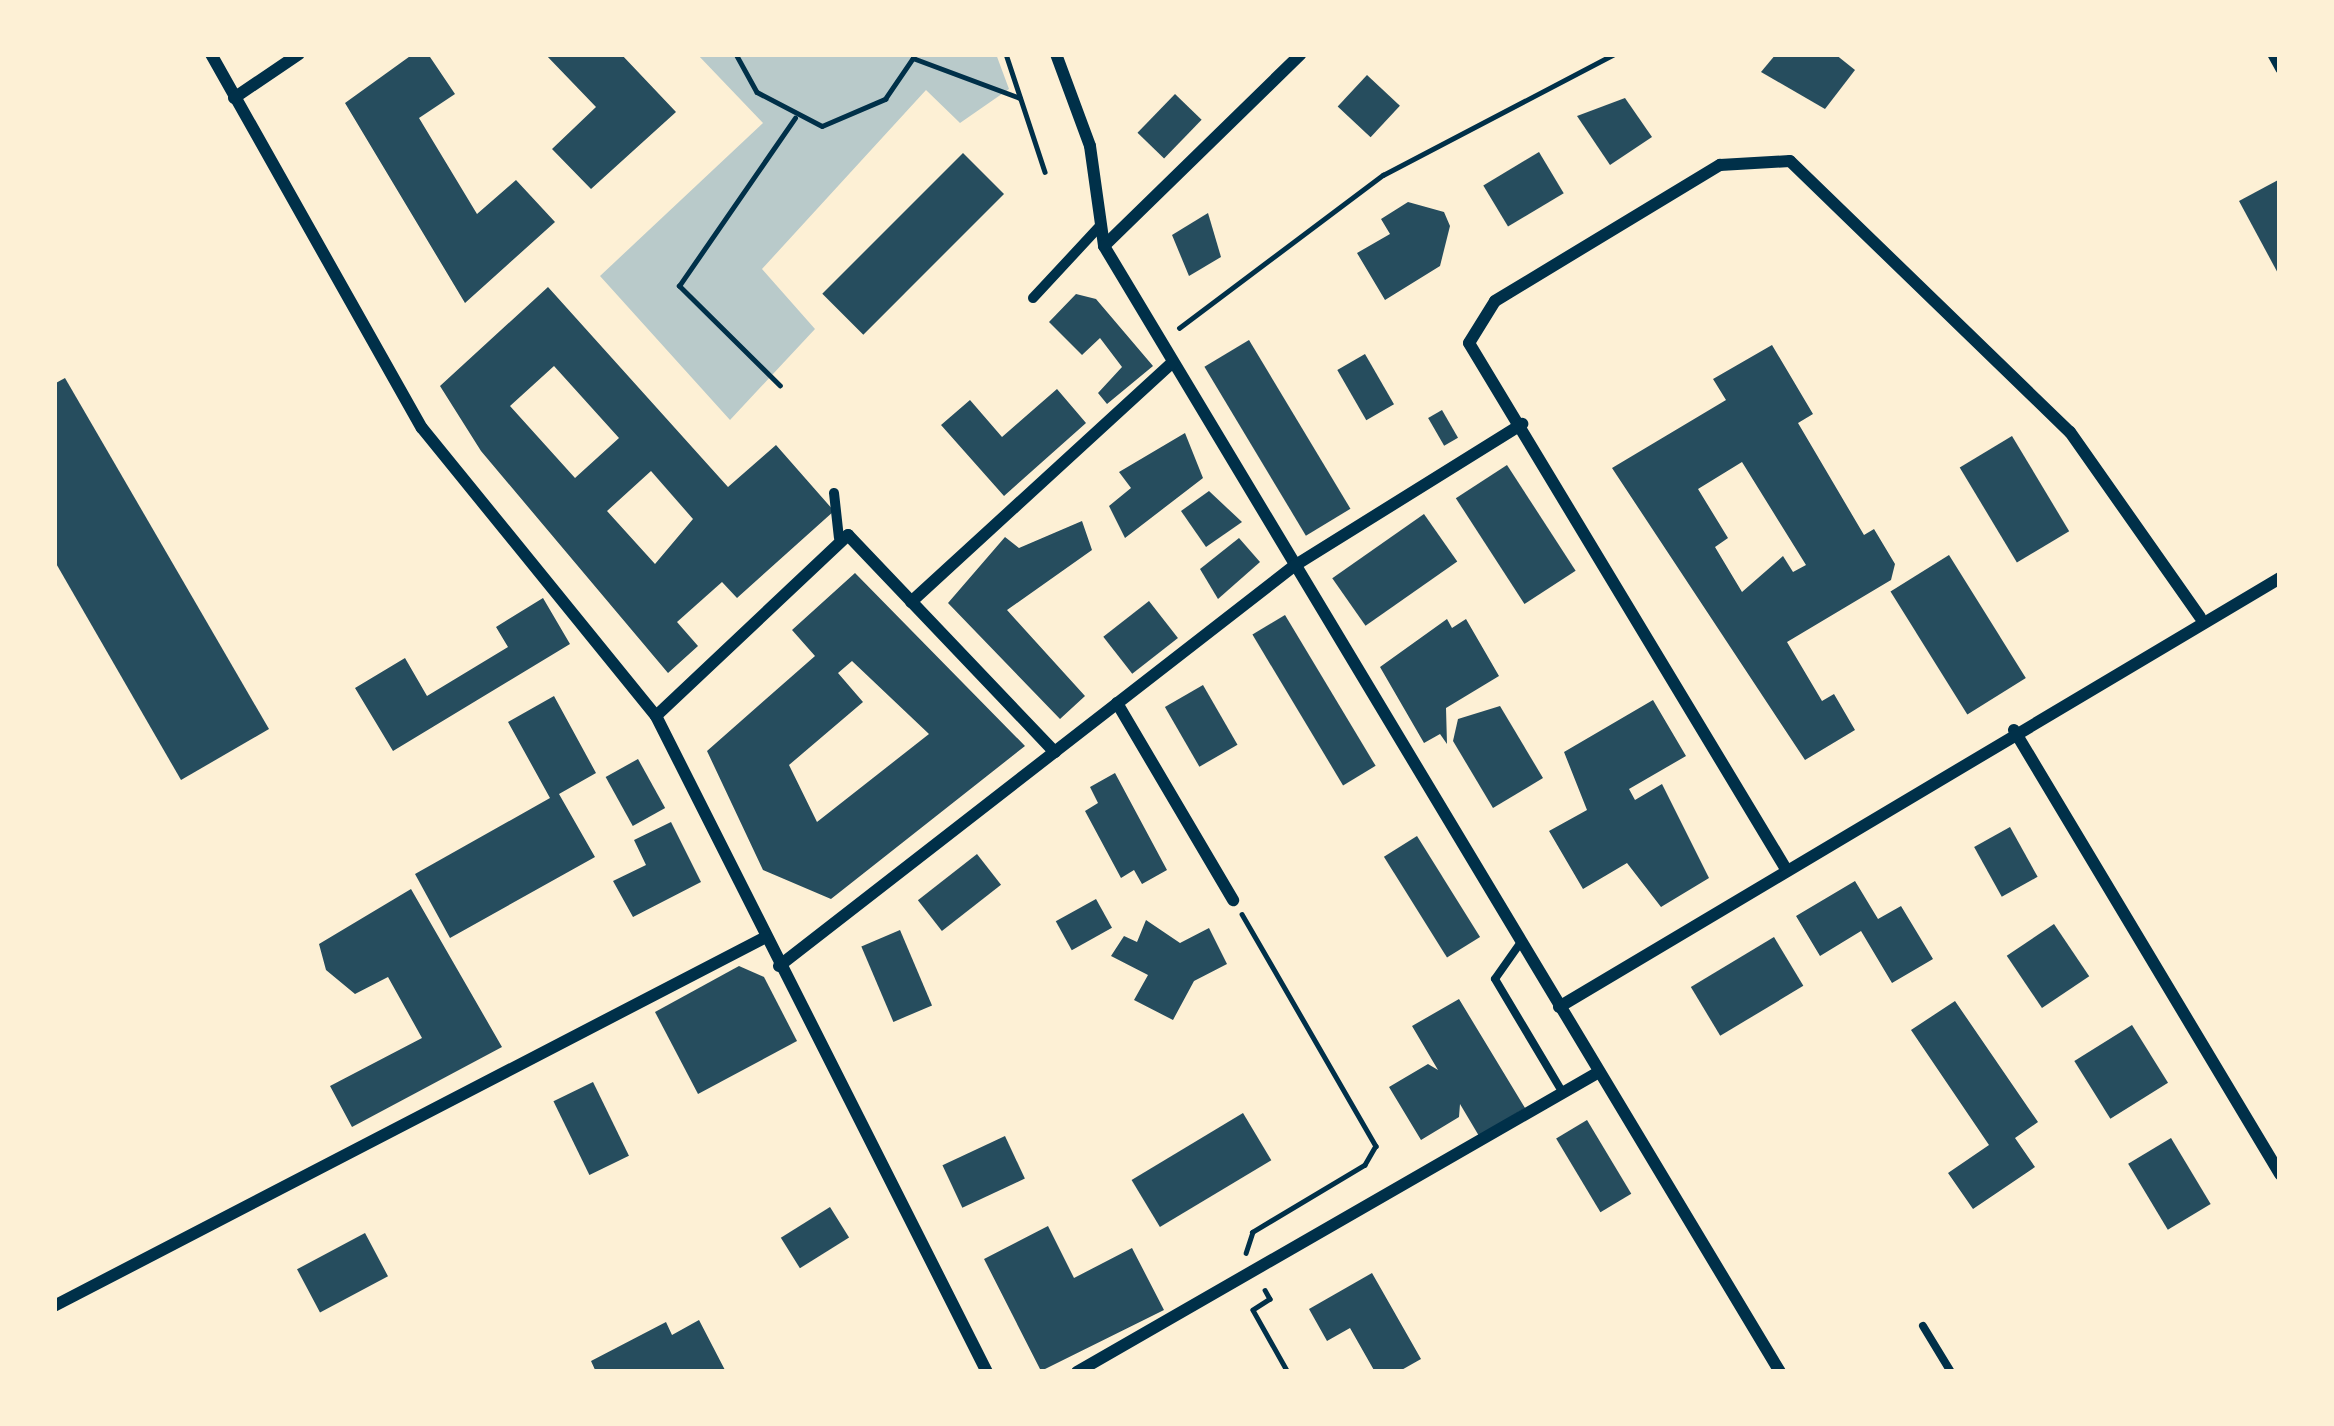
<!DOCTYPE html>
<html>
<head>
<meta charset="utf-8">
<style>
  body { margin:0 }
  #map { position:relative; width:2334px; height:1426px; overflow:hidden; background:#fdf0d5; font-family:Helvetica,sans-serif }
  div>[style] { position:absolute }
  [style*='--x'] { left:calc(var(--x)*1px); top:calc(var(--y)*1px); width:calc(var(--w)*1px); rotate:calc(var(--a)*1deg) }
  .green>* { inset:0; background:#b9caca }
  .building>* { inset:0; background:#264d5e; transform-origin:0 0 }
  .path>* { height:4.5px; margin:-2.25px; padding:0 2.25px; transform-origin:2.25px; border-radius:2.25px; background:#003049 }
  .service>* { height:8px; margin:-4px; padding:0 4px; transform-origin:4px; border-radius:4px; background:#003049 }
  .pedestrian>* { height:10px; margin:-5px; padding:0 5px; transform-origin:5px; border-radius:5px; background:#003049 }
  .minor>* { height:12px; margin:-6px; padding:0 6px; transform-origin:6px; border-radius:6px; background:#003049 }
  span { translate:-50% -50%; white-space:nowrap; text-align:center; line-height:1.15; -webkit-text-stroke:9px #fdf0d5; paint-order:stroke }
  .frame { position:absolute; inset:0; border:57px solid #fdf0d5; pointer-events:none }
</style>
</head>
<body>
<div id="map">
  <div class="green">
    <i style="clip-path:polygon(697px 54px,996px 54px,1009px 89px,960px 123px,926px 90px,762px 269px,815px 329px,730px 420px,600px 276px,763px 123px)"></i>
  </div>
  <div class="building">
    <i style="clip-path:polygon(413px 54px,428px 54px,455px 94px,419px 118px,477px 214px,516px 180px,555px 222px,465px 303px,345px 103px)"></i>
    <i style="clip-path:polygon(545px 54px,621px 54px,676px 112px,591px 189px,552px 149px,596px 107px)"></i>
    <i style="clip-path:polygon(1776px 54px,1835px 54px,1855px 70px,1825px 109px,1761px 72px)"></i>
    <i style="left:1367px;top:75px;width:45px;height:43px;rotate:43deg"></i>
    <i style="left:1175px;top:94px;width:37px;height:54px;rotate:44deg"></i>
    <i style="clip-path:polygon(1625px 98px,1652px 137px,1610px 165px,1577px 116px)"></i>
    <i style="left:1539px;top:152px;width:48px;height:65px;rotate:59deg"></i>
    <i style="left:963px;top:153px;width:58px;height:199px;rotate:45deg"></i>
    <i style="clip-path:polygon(2280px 179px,2280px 277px,2239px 201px)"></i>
    <i style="clip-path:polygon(1408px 202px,1444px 212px,1450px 226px,1440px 266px,1385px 300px,1357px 253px,1390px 234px,1381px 219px)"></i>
    <i style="clip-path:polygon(1208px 213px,1221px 257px,1189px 276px,1172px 235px)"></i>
    <i style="clip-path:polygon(evenodd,548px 287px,728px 487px,776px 445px,834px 511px,737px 598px,722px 582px,677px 622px,698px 646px,668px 673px,481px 451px,440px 386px,548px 287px,554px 366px,619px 438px,575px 478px,510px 406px,554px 366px,548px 287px,651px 471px,693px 519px,655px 564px,607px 511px,651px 471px)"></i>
    <i style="clip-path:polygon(1076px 294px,1096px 299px,1153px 366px,1107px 404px,1098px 393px,1122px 367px,1100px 338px,1082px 355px,1049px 322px)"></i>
    <i style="left:1249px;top:340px;width:197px;height:52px;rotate:59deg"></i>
    <i style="clip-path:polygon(evenodd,1772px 345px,1813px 414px,1798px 423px,1864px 535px,1874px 529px,1895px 564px,1891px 580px,1787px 642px,1822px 701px,1834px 694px,1855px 730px,1805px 760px,1612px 468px,1726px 400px,1713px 379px,1772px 345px,1742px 462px,1806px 565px,1793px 572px,1783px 556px,1742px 592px,1715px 547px,1728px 538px,1698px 489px,1742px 462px)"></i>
    <i style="left:1365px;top:354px;width:58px;height:32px;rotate:60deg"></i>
    <i style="clip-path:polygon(65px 378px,269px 729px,181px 780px,54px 560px,54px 384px)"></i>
    <i style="clip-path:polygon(1057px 389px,1086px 423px,1004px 496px,941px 425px,970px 400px,1002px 437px)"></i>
    <i style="left:1442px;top:410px;width:32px;height:16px;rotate:60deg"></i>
    <i style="clip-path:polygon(1185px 433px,1203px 478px,1125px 538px,1109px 506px,1131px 488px,1119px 472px)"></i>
    <i style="left:2012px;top:436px;width:111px;height:61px;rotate:59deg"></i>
    <i style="left:1507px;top:465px;width:126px;height:61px;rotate:57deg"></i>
    <i style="clip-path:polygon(1209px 491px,1242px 522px,1206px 547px,1181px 511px)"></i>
    <i style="left:1424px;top:514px;width:58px;height:112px;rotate:55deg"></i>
    <i style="clip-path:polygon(1082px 521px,1092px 550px,1007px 610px,1085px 696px,1060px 719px,948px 603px,1005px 537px,1019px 548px)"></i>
    <i style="clip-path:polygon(1239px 538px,1260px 562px,1218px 599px,1200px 569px)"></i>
    <i style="left:1949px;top:555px;width:145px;height:69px;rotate:58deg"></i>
    <i style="clip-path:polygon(evenodd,855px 573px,1025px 746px,831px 899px,763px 870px,707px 751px,815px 656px,792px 630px,855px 573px,852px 661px,929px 734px,817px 822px,789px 765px,863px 702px,838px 673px,852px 661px)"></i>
    <i style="clip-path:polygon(543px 598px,570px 644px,393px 751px,355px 688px,405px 658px,427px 696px,508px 647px,496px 627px)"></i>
    <i style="left:1149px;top:601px;width:47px;height:58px;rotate:52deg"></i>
    <i style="left:1285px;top:615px;width:176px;height:38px;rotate:59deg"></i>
    <i style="clip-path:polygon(1447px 619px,1452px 628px,1466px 619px,1499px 676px,1446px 708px,1447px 744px,1440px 734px,1424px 743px,1380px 667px)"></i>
    <i style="left:1203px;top:685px;width:69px;height:44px;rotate:60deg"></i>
    <i style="clip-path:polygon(554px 696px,596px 773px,559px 794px,595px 857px,450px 938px,415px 874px,550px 798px,508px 722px)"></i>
    <i style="clip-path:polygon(1653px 700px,1686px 756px,1629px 789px,1635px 800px,1662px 784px,1709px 878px,1661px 907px,1627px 863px,1583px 889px,1549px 831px,1587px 810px,1564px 752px)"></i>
    <i style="clip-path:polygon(1500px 706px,1543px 778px,1493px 808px,1453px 741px,1458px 719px)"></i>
    <i style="left:638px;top:759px;width:56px;height:37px;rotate:61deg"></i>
    <i style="clip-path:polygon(1115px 773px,1167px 870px,1142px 884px,1134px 870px,1121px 878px,1085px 811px,1098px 803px,1090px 787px)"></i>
    <i style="clip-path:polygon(671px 822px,701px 882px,633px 917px,613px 881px,646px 865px,634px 840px)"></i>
    <i style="left:2010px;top:827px;width:57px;height:41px;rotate:61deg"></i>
    <i style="left:1417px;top:836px;width:119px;height:39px;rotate:58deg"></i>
    <i style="left:977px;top:854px;width:39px;height:75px;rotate:52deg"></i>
    <i style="clip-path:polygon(1855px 881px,1878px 919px,1901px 906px,1933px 959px,1892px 983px,1861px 931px,1820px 956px,1796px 916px)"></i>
    <i style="clip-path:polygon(411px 889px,502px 1047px,352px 1127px,330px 1086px,422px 1038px,388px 977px,355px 994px,326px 970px,319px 944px)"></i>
    <i style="left:1096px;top:899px;width:33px;height:46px;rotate:61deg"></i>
    <i style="clip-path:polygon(1146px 920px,1180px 943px,1209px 928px,1227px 964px,1194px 981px,1173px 1020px,1134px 1000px,1148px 975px,1111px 956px,1124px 936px,1137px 942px)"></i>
    <i style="left:2054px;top:924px;width:63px;height:57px;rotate:56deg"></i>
    <i style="left:900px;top:930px;width:82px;height:42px;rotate:67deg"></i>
    <i style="left:1774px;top:937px;width:57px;height:97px;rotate:59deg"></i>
    <i style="clip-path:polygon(739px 966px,764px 977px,797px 1041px,698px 1094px,655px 1012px)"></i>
    <i style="clip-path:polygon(1459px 999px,1525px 1108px,1479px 1136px,1460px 1104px,1459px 1117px,1421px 1140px,1389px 1087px,1428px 1064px,1438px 1070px,1412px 1026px)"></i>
    <i style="clip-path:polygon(1955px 1001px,2038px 1122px,2015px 1138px,2035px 1167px,1973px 1209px,1948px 1173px,1989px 1145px,1911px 1030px)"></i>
    <i style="left:2132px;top:1025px;width:68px;height:68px;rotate:58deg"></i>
    <i style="left:593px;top:1082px;width:82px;height:44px;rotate:64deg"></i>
    <i style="left:1243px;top:1113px;width:55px;height:130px;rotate:59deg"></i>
    <i style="left:1587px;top:1120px;width:86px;height:36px;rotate:59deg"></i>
    <i style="left:1005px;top:1136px;width:47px;height:69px;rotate:65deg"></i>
    <i style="left:2171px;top:1138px;width:77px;height:50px;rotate:59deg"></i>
    <i style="left:830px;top:1207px;width:36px;height:58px;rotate:58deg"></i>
    <i style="clip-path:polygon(1048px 1226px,1074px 1278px,1132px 1248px,1164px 1310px,1041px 1371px,984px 1259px)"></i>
    <i style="left:365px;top:1233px;width:49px;height:77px;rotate:62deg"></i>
    <i style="clip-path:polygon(1372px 1273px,1421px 1359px,1398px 1372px,1375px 1372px,1350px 1328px,1327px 1341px,1309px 1309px)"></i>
    <i style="clip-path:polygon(699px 1320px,726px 1372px,596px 1372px,591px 1361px,666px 1322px,672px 1335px)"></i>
  </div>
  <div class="path">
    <i style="--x:736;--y:54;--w:43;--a:61.1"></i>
    <i style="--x:757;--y:92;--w:73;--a:27.6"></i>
    <i style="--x:822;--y:126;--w:69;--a:-23.2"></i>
    <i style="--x:885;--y:99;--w:50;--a:-55.7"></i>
    <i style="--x:913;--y:58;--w:114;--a:20.5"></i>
    <i style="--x:903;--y:54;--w:10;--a:0"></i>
    <i style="--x:1006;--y:54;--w:124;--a:71.7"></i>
    <i style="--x:1179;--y:328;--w:255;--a:-36.9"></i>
    <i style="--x:1383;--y:175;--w:261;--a:-27.6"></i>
    <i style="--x:780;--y:386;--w:142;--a:-135.3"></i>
    <i style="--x:679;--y:286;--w:204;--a:-55.4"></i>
    <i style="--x:1242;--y:914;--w:268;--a:60"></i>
    <i style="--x:1376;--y:1146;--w:22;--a:120"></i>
    <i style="--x:1365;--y:1165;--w:131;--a:149.1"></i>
    <i style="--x:1253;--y:1232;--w:22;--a:108"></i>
    <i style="--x:1265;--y:1290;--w:10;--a:61"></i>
    <i style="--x:1270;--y:1299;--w:20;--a:147"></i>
    <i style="--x:1253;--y:1310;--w:71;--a:60.6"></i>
  </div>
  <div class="service">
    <i style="--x:2271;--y:54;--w:18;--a:61"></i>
    <i style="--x:1521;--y:942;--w:45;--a:125.1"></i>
    <i style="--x:1495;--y:979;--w:133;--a:59.2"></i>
    <i style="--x:1923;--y:1326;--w:54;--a:58.7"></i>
  </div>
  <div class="pedestrian">
    <i style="--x:1033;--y:298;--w:97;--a:-47.1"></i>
    <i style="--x:834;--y:493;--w:45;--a:83.7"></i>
  </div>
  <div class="minor">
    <i style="--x:211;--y:54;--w:429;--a:60.6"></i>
    <i style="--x:422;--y:428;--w:371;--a:50.9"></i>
    <i style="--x:656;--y:716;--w:735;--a:63.23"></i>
    <i style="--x:1056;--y:54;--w:98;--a:69.7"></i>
    <i style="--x:1090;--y:146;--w:101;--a:82"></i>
    <i style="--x:1104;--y:246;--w:1313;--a:59.02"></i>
    <i style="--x:234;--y:98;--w:78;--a:-34.1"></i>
    <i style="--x:1104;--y:246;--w:275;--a:-44.3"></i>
    <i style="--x:911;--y:602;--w:354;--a:-42.5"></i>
    <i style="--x:1117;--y:703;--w:229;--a:59.5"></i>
    <i style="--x:656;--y:716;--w:264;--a:-43.3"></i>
    <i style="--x:848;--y:535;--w:300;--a:46.4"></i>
    <i style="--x:2014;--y:730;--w:518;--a:59.07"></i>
    <i style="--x:1786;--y:869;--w:614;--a:-121.08"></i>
    <i style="--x:1469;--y:343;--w:49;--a:-58.2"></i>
    <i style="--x:1495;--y:301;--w:263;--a:-31.2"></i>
    <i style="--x:1720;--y:165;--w:70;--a:-3.3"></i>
    <i style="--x:1790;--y:161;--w:390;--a:44.1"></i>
    <i style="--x:2070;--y:432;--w:226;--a:54.9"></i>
    <i style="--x:779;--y:966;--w:652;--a:-37.84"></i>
    <i style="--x:1294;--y:566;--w:269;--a:-31.9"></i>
    <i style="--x:1559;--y:1007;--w:839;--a:-30.75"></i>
    <i style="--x:54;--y:1306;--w:800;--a:-27.4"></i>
    <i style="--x:1077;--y:1372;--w:602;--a:-29.89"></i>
  </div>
  <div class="frame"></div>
</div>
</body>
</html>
